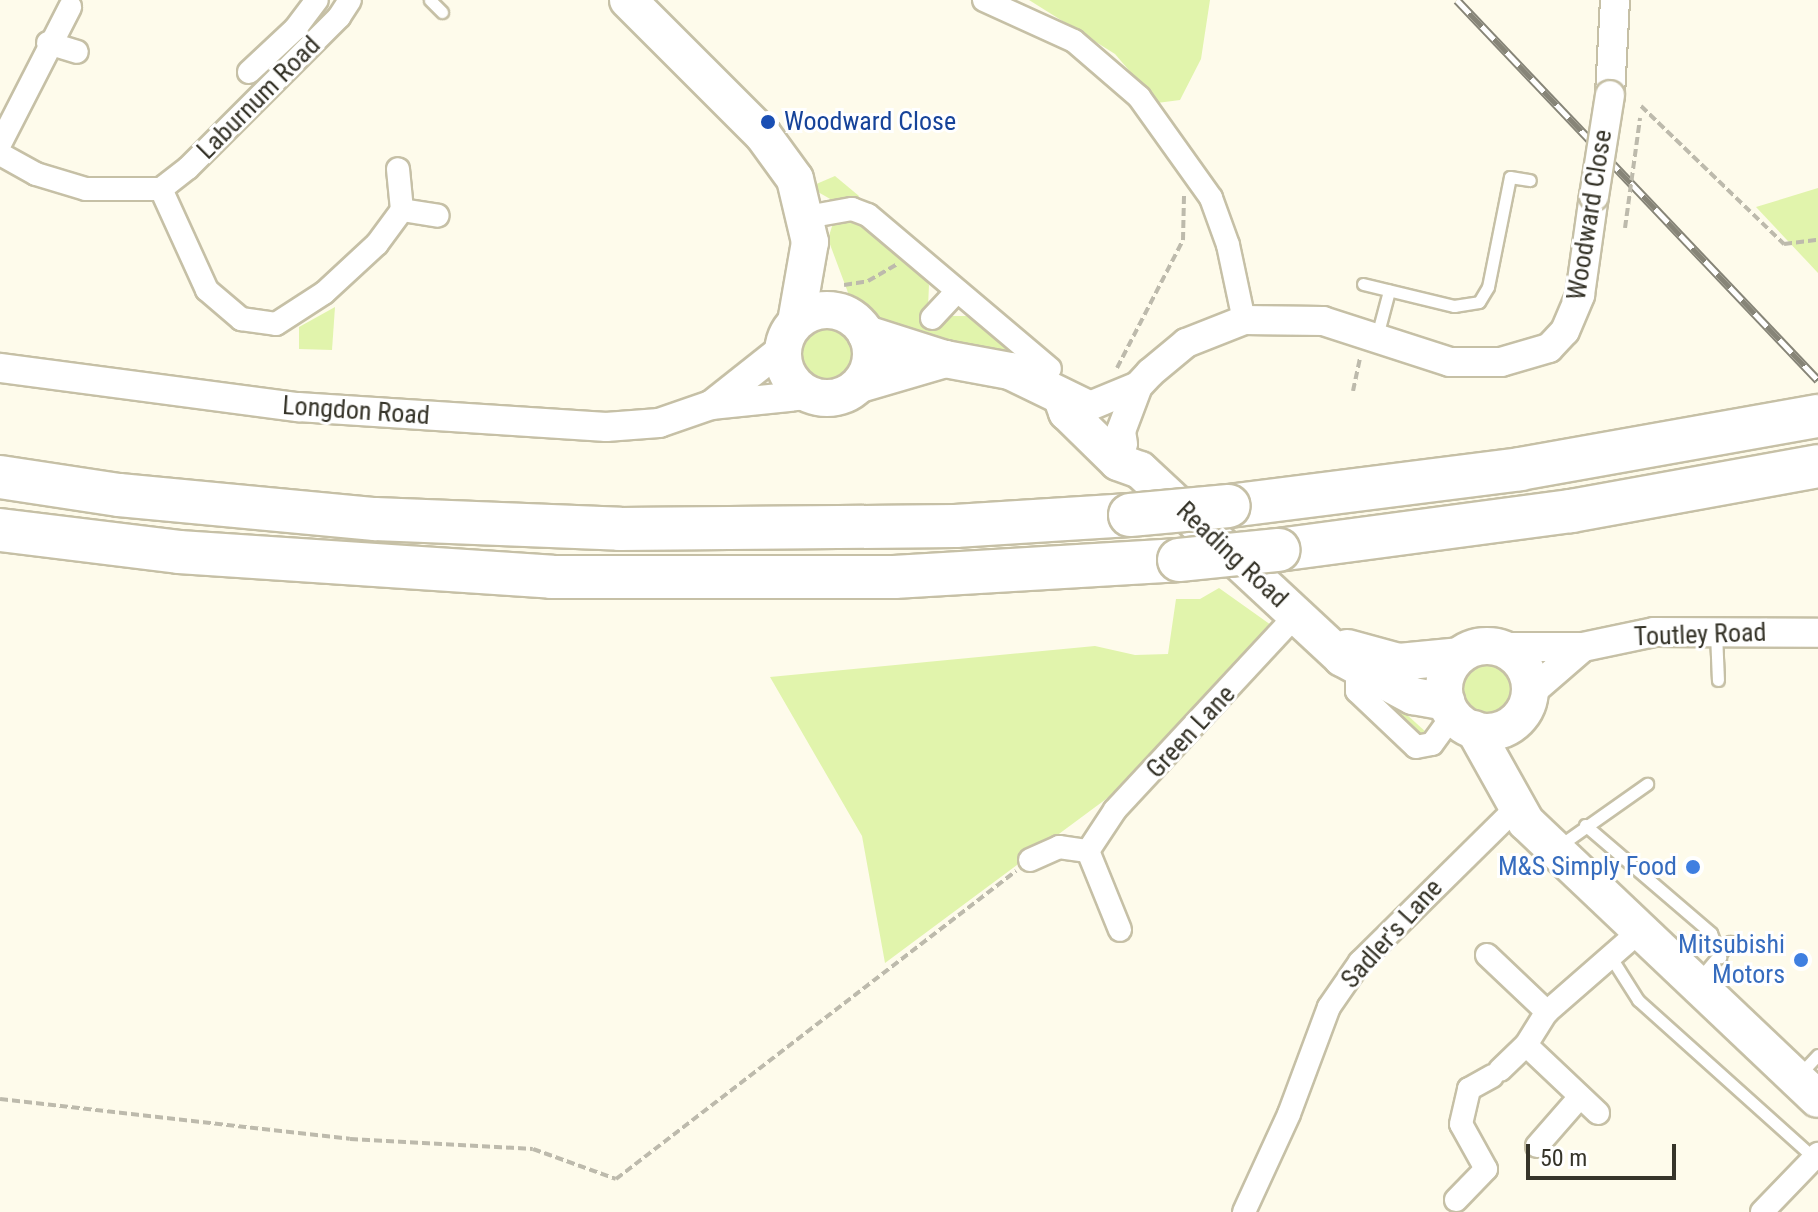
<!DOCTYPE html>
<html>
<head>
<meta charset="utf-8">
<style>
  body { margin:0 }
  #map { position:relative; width:1818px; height:1212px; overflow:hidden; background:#fefbeb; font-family:"Roboto Condensed",sans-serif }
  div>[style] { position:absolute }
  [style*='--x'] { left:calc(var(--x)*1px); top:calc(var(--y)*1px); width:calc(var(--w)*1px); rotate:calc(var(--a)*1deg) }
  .green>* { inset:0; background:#e1f4ac }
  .round { border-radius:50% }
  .path>* { height:4px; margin-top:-2px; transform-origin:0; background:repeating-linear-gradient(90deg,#bdbaac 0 8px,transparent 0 12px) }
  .roads { filter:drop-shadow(2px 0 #c6c0a6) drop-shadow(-2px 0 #c6c0a6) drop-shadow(0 2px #c6c0a6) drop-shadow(0 -2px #c6c0a6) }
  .service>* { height:11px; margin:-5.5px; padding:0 5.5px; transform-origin:5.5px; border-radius:5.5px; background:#fff }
  .minor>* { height:22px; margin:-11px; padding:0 11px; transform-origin:11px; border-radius:11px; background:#fff }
  .tertiary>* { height:28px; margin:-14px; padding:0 14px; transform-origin:14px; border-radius:14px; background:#fff }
  .primary>* { height:36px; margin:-18px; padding:0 18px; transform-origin:18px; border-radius:18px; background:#fff }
  .primary>.ring { margin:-18px; padding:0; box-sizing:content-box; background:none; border:36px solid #fff; border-radius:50% }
  .motorway>* { height:42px; margin:-21px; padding:0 21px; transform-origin:21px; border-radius:21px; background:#fff }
  .rail>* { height:9px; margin-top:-4.5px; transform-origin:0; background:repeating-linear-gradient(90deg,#fff 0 18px,#878578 0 36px); box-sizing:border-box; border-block:2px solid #878578 }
  .path-bridge>* { height:4px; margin-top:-2px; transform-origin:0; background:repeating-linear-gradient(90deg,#bdbaac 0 8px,transparent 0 12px) }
  .bridges { filter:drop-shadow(2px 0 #c6c0a6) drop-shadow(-2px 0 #c6c0a6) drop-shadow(0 2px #c6c0a6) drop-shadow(0 -2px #c6c0a6) }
  .tertiary-bridge>* { height:28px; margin:-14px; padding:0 14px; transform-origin:14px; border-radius:14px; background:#fff }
  .motorway-bridge>* { height:42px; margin:-21px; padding:0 21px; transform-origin:21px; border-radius:21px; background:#fff }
  .dots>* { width:22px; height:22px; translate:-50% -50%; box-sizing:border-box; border:4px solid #fff; border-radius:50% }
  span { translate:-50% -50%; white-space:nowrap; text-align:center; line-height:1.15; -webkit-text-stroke:6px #fff; paint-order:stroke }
  .street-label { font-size:26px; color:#363429 }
  .transit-label { font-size:26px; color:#164399 }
  .left { translate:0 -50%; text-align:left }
  .shop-label { font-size:26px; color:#366cbe }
  .right { translate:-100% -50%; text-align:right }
  .scale { position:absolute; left:1526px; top:1144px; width:150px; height:36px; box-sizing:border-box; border:4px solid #363429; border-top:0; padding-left:10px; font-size:24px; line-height:28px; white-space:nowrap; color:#363429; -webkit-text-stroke:6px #fff; paint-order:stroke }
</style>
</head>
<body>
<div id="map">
  <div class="green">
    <i style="clip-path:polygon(1029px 0,1210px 0,1201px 59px,1180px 100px,1157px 103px,1115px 54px)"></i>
    <i style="clip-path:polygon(835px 176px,859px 196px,857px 201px,832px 200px,818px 192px,814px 185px)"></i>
    <i style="clip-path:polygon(1818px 188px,1818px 273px,1756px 207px)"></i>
    <i style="clip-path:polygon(860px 217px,921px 273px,929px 285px,928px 307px,948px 316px,971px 316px,1045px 362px,1060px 379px,994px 348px,930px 338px,871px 318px,850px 298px,828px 239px,834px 220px)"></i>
    <i style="clip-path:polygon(335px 307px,332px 350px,299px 349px,299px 327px)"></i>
    <i class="round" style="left:796px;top:325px;width:60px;height:60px"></i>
    <i style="clip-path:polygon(1219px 588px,1271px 625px,1125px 785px,885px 963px,862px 836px,770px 677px,1095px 646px,1135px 655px,1168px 654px,1176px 599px,1200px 599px)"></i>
    <i class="round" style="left:1458px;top:660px;width:54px;height:54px"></i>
    <i style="clip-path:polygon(1373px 696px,1405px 713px,1427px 733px,1416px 735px)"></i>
  </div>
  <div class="path">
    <i style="--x:1641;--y:106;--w:199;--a:44"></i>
    <i style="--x:1784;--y:244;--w:34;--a:-7"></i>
    <i style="--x:844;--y:285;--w:24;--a:-9"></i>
    <i style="--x:868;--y:281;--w:34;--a:-30"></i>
    <i style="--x:1117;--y:368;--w:144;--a:-62.7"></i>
    <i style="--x:1183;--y:240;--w:44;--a:-88.7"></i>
    <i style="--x:1353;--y:391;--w:34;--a:-78"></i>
    <i style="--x:0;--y:1099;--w:352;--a:6.5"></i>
    <i style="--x:350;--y:1139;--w:183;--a:3.1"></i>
    <i style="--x:533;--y:1149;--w:88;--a:19.9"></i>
    <i style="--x:616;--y:1179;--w:505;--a:-37.6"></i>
  </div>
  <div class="roads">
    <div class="service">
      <i style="--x:430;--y:0;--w:17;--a:45"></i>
      <i style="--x:1363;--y:284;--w:94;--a:13.6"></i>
      <i style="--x:1454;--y:306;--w:25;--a:-9"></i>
      <i style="--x:1479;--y:302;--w:17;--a:-59"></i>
      <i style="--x:1488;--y:287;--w:112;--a:-78.7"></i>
      <i style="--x:1510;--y:177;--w:20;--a:9"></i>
      <i style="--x:1377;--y:336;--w:47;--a:-75.1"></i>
      <i style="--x:1716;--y:633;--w:47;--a:87.6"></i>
      <i style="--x:1585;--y:825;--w:166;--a:40.6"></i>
      <i style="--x:1711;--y:933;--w:26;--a:69"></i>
      <i style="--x:1559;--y:846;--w:108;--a:-35.2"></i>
      <i style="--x:1612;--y:959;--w:49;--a:57.6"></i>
      <i style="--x:1638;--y:1000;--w:237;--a:41.9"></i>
      <i style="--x:1698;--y:980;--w:50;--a:-49.9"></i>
      <i style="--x:1800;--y:1074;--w:26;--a:-47"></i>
    </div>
    <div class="minor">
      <i style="--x:984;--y:0;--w:99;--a:24.5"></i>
      <i style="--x:1074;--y:41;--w:86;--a:40.7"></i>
      <i style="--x:1139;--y:97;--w:124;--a:54.5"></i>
      <i style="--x:1211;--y:198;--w:50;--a:70.1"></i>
      <i style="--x:1228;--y:245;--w:77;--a:78"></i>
      <i style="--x:48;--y:43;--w:30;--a:17"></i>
      <i style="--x:249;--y:72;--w:63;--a:-43.1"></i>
      <i style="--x:295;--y:29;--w:36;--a:-53"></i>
      <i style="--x:0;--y:144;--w:154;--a:-62.9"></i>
      <i style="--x:0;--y:154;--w:41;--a:29.1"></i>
      <i style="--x:36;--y:174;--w:52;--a:16.7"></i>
      <i style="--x:86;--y:189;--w:75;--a:0"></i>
      <i style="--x:161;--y:189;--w:34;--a:-38"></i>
      <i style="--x:188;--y:168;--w:214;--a:-45"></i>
      <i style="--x:339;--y:17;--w:20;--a:-57"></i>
      <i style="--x:161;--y:189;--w:111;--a:65.5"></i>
      <i style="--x:207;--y:290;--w:45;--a:40.5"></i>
      <i style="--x:241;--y:319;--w:35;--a:8"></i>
      <i style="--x:276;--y:324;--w:57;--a:-32.9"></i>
      <i style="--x:324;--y:293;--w:72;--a:-42.8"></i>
      <i style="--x:377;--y:244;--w:42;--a:-53.7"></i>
      <i style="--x:402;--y:210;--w:41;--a:-95.6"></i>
      <i style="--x:402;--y:210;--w:36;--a:9"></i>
      <i style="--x:807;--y:217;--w:46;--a:-10.1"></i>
      <i style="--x:852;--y:209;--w:17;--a:21"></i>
      <i style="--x:868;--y:215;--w:238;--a:40.2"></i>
      <i style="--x:932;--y:318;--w:37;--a:-47"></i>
      <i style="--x:1357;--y:668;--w:23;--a:90"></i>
      <i style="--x:1357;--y:691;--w:81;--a:43.5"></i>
      <i style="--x:1416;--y:747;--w:16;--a:-11"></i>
      <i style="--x:1432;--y:744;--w:36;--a:-54"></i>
      <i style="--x:1088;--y:851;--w:49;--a:-56.6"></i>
      <i style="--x:1115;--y:810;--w:266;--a:-47.1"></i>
      <i style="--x:1088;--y:851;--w:85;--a:67.9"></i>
      <i style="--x:1030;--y:860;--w:32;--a:-24"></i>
      <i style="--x:1059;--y:847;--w:29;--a:8"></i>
      <i style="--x:1487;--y:955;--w:83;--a:43.5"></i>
      <i style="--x:1500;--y:1070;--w:36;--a:-44"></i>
      <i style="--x:1598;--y:1113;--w:99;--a:-136.6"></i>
      <i style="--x:1526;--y:1045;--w:39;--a:-58"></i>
      <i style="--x:1547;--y:1012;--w:123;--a:-41.1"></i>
      <i style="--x:1537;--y:1146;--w:64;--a:-48.8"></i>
      <i style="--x:1456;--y:1200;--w:43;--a:-45.9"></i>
      <i style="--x:1486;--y:1169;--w:51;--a:-119.1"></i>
      <i style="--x:1461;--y:1124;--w:36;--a:-77"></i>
      <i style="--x:1469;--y:1089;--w:26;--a:-29"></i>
      <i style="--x:1244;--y:1212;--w:108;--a:-65.3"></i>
      <i style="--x:1289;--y:1114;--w:114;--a:-69.5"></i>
      <i style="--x:1329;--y:1007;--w:55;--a:-55.4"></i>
      <i style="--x:1360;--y:962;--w:218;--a:-44.6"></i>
      <i style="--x:1762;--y:1212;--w:81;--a:-46"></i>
    </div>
    <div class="tertiary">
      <i style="--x:1610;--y:95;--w:95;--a:-87"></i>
      <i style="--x:0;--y:368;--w:301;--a:7.5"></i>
      <i style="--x:298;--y:407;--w:309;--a:3.7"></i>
      <i style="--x:606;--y:427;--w:53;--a:-4.3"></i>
      <i style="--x:659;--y:423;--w:55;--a:-19.1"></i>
      <i style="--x:711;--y:405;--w:98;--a:-5.9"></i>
      <i style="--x:711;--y:405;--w:92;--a:-38.4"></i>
      <i style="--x:1085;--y:408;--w:57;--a:-22.5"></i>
      <i style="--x:1123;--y:444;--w:13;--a:-99"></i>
      <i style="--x:1121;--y:431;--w:48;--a:-69.3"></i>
      <i style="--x:1138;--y:386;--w:18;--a:-47"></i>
      <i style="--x:1150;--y:373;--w:47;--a:-39.8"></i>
      <i style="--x:1186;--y:343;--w:62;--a:-21.6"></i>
      <i style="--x:1244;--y:320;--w:79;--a:0.7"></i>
      <i style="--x:1323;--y:321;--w:133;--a:17.9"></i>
      <i style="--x:1450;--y:362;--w:51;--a:0"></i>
      <i style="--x:1501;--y:362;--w:50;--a:-16.3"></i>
      <i style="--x:1549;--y:348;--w:23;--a:-47"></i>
      <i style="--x:1565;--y:331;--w:39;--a:-67"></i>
      <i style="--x:1580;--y:295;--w:100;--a:-82"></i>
      <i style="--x:1500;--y:647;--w:83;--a:0"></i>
      <i style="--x:1583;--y:647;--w:73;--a:-11.9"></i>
      <i style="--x:1654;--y:632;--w:164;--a:0.3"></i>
      <i style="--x:1530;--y:693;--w:70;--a:-41"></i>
    </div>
    <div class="primary">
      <i style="--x:628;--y:0;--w:191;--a:45"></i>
      <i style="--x:763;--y:135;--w:54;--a:54"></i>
      <i style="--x:795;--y:179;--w:65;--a:76.6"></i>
      <i style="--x:810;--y:242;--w:81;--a:99.9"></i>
      <i class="ring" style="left:783px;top:310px;width:52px;height:52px"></i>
      <i style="--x:866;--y:334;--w:83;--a:17.6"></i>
      <i style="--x:945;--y:359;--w:66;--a:10.5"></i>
      <i style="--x:1010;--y:371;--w:82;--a:25.9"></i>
      <i style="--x:860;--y:384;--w:89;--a:-16.4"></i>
      <i style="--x:1063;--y:401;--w:12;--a:70"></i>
      <i style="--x:1067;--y:412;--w:71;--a:44.4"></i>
      <i style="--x:1118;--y:462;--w:23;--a:20"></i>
      <i style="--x:1140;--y:470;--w:276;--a:42.9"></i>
      <i style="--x:1342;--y:658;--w:81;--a:28.2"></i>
      <i style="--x:1413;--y:696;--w:34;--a:10"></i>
      <i class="ring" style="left:1444px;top:646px;width:50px;height:50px"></i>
      <i style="--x:1347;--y:648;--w:54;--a:15.1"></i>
      <i style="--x:1399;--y:662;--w:60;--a:-5.7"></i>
      <i style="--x:1474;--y:729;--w:107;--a:60.8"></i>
      <i style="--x:1526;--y:822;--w:402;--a:43.5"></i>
    </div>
    <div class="motorway">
      <i style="--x:0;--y:477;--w:120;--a:8.6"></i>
      <i style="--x:119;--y:495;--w:257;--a:5.4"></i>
      <i style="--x:375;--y:519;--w:245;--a:2.3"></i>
      <i style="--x:620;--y:529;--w:335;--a:-0.5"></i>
      <i style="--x:955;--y:526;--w:175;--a:-3.6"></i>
      <i style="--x:1229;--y:506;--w:293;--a:-7.2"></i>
      <i style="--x:1520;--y:469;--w:303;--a:-10.1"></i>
      <i style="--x:0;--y:530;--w:180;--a:7"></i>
      <i style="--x:179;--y:552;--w:374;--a:3.8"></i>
      <i style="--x:552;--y:577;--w:342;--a:0"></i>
      <i style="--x:894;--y:577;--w:286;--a:-3.4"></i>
      <i style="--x:1278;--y:550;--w:296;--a:-7.6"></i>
      <i style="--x:1571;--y:511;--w:251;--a:-10.3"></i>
    </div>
  </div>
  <div class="rail">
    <i style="--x:1457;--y:0;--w:524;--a:46.47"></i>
  </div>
  <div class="path-bridge">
    <i style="--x:1625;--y:228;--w:111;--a:-82.2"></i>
  </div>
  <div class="bridges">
    <div class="tertiary-bridge">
      <i style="--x:1594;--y:196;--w:102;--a:-81"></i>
    </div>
    <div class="motorway-bridge">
      <i style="--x:1130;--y:515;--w:99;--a:-5.2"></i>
      <i style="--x:1179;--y:560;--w:100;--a:-5.8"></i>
    </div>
  </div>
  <div class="dots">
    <i style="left:768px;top:122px;background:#1a4fb4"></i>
    <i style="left:1693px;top:867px;background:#3f7fe0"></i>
    <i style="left:1801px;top:960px;background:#3f7fe0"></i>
  </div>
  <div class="street-label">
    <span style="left:259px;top:98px;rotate:-45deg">Laburnum Road</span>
    <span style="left:1590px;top:215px;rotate:-81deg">Woodward Close</span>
    <span style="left:356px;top:411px;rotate:4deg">Longdon Road</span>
    <span style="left:1232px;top:555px;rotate:43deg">Reading Road</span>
    <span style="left:1700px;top:635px;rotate:-2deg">Toutley Road</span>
    <span style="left:1191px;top:732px;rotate:-47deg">Green Lane</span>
    <span style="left:1392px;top:934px;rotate:-48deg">Sadler's Lane</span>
  </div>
  <div class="transit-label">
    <span class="left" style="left:784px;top:122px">Woodward Close</span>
  </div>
  <div class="shop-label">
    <span class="right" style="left:1677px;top:867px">M&amp;S Simply Food</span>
    <span class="right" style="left:1785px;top:960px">Mitsubishi<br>Motors</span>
  </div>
  <div class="scale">50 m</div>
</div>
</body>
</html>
